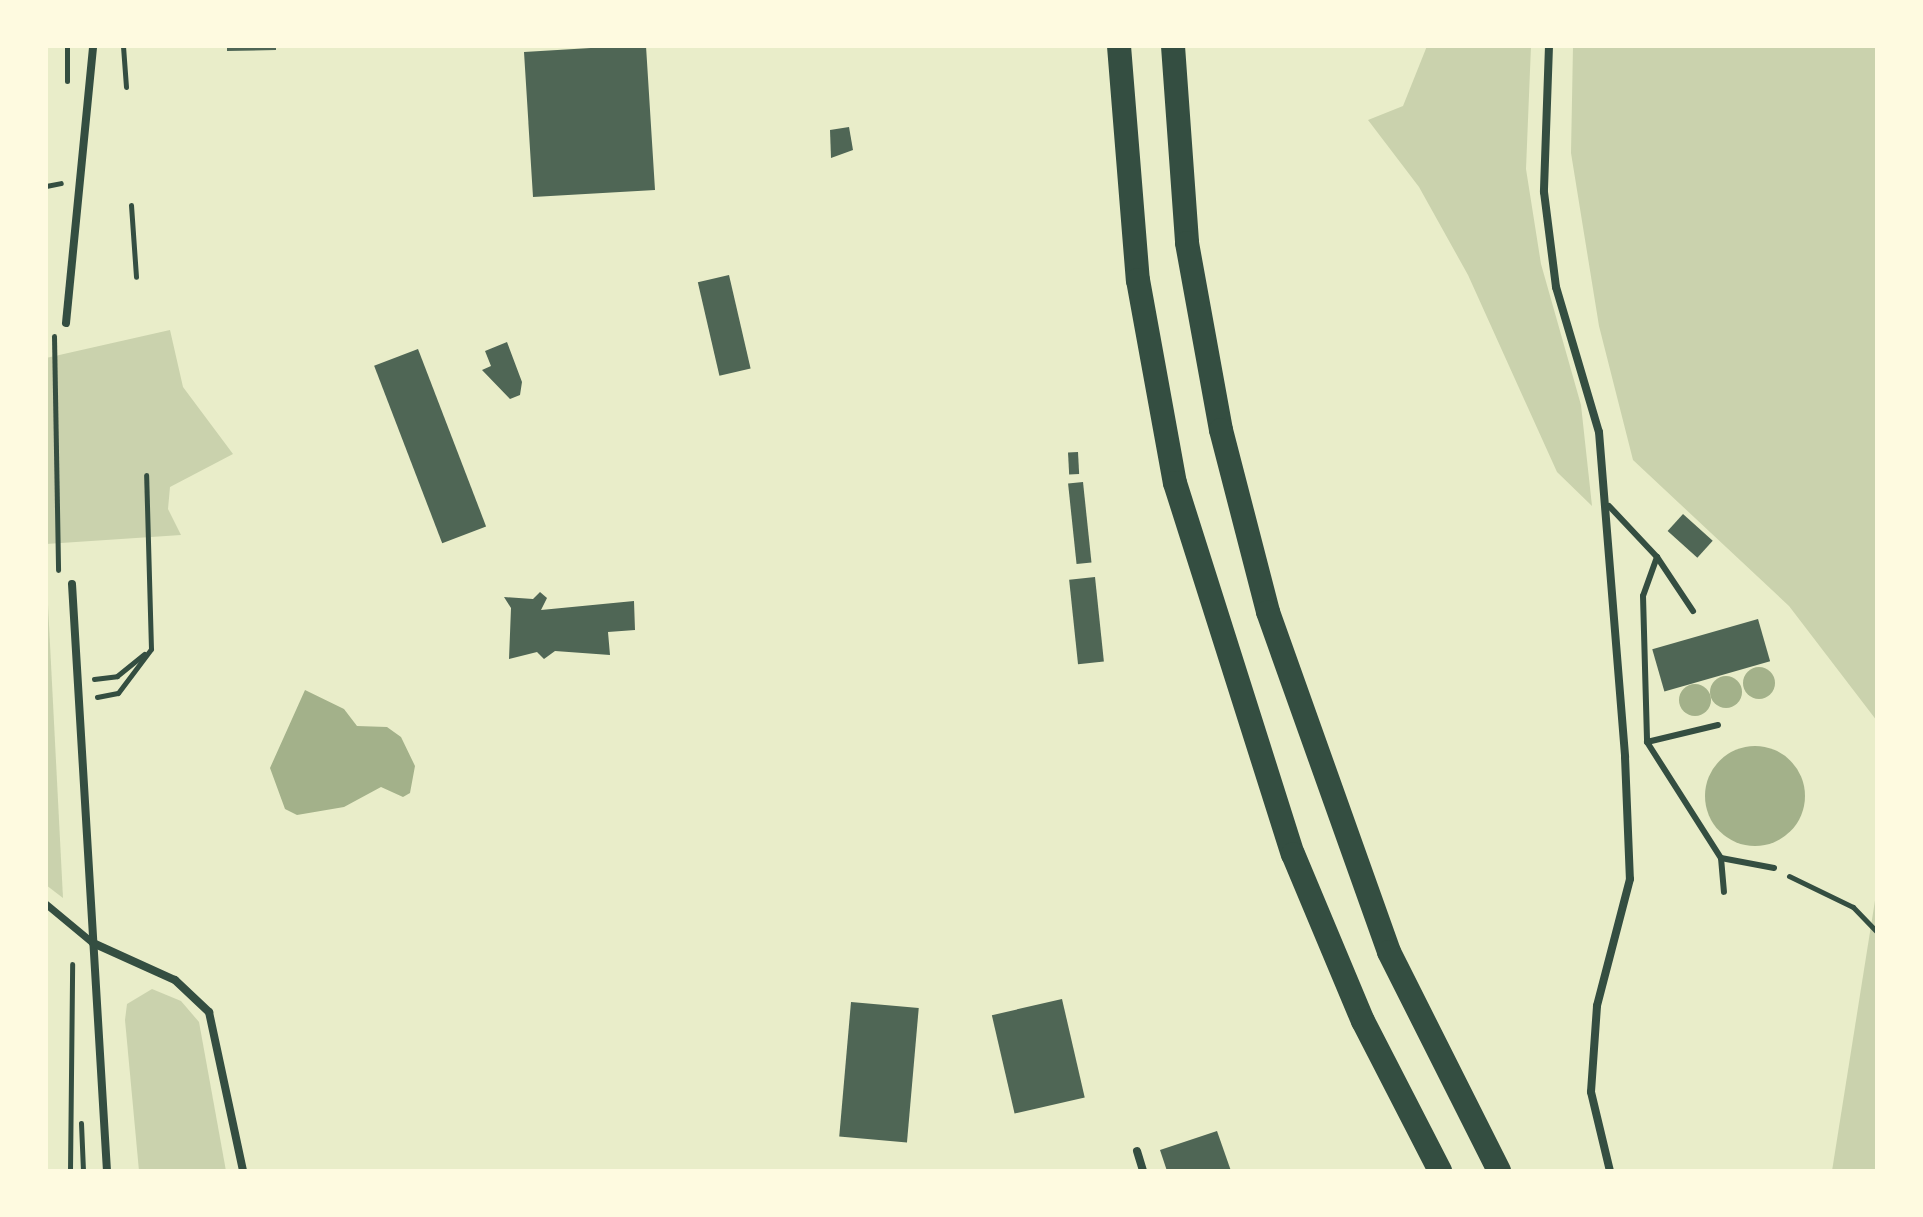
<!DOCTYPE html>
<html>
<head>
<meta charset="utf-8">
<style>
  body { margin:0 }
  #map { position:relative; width:1923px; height:1217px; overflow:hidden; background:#e9edc9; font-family:Mulish,sans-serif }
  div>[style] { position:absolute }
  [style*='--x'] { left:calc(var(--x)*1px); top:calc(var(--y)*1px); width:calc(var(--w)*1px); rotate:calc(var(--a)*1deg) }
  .green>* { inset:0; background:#cad2ad }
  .water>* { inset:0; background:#a3b18a }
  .round { border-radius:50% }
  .building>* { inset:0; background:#4f6655; transform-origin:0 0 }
  .path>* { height:5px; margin:-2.5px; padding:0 2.5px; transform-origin:2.5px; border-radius:2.5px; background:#344e41 }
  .service>* { height:6px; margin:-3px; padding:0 3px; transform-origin:3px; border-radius:3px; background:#344e41 }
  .pedestrian>* { height:7px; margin:-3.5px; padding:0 3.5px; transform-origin:3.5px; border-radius:3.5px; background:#344e41 }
  .minor>* { height:8px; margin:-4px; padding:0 4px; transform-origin:4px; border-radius:4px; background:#344e41 }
  .motorway>* { height:24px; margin:-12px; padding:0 12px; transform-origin:12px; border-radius:12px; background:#344e41 }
  span { translate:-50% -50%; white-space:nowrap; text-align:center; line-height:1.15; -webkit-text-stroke:6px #fefae0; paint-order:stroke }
  .frame { position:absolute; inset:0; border:48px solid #fefae0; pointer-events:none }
</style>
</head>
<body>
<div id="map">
  <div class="green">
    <i style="clip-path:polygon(1427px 46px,1531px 46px,1526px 169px,1541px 264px,1581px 405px,1592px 506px,1557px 472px,1468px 275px,1419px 187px,1368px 120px,1403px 106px)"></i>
    <i style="clip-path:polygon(1573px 46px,1877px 46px,1877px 721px,1789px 606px,1633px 460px,1599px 326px,1571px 153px)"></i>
    <i style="clip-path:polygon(170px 330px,183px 387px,233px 454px,170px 487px,168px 509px,181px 535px,46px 544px,46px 358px)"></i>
    <i style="clip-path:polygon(46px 566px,63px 898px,46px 885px)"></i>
    <i style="clip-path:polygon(1877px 888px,1877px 1171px,1832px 1171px)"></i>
    <i style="clip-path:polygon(152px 989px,181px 1001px,199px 1022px,226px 1171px,139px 1171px,125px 1020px,127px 1004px)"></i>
  </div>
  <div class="water">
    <i class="round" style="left:1743px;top:667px;width:32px;height:32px"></i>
    <i class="round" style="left:1710px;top:676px;width:32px;height:32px"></i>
    <i class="round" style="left:1679px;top:684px;width:32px;height:32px"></i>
    <i style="clip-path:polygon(305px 690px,344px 709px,357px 726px,387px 727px,401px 737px,415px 766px,410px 793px,403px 797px,381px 787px,344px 807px,297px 815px,285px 809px,270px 768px)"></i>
    <i class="round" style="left:1705px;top:746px;width:100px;height:100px"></i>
  </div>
  <div class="building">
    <i style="clip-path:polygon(227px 46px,276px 46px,276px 50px,227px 51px)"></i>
    <i style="clip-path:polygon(624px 46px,646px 46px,655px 190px,533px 197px,524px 52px)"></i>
    <i style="clip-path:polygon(849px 127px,853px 150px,831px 158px,830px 130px)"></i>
    <i style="left:729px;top:275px;width:96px;height:32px;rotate:77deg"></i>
    <i style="clip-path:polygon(507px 342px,522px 382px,520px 395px,510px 399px,482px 370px,491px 366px,485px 351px)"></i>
    <i style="left:418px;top:349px;width:190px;height:47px;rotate:69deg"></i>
    <i style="left:1078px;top:452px;width:22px;height:10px;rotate:87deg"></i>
    <i style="left:1083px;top:482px;width:81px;height:15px;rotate:84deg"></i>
    <i style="left:1683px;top:514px;width:40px;height:23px;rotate:42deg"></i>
    <i style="left:1095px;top:577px;width:85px;height:26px;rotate:84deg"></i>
    <i style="clip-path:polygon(540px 592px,547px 598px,541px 610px,634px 601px,635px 630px,608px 632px,610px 655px,555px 651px,544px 659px,537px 652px,509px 659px,511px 608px,504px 597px,533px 599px)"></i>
    <i style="left:1758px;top:619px;width:44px;height:110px;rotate:74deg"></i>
    <i style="left:1062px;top:999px;width:101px;height:72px;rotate:77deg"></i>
    <i style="left:851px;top:1002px;width:68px;height:135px;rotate:5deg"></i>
    <i style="clip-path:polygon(1217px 1131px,1231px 1171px,1167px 1171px,1160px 1150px)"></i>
  </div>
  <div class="path">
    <i style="--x:123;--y:46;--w:41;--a:85.8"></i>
    <i style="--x:67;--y:81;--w:35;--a:-90"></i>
    <i style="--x:46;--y:186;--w:15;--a:-11"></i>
    <i style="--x:131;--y:205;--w:72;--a:86"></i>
    <i style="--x:54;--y:336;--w:234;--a:89"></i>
    <i style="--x:94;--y:679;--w:23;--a:-7"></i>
    <i style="--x:117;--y:676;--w:35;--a:-39"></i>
    <i style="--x:97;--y:697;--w:21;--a:-11"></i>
    <i style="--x:118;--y:693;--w:55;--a:-53.1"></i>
    <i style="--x:151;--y:649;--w:174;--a:-91.6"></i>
    <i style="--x:1789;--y:876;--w:71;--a:25.8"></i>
    <i style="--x:1853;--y:907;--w:35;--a:46"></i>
    <i style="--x:81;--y:1123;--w:48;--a:87.6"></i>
    <i style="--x:70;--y:1171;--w:207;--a:-89.4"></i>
  </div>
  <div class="service">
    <i style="--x:1609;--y:506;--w:70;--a:46.7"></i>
    <i style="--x:1657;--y:557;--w:41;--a:109.7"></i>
    <i style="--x:1643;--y:596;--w:146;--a:88.4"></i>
    <i style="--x:1647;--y:742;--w:138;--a:57.5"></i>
    <i style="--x:1721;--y:858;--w:54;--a:10.7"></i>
    <i style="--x:1657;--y:557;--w:65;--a:56.3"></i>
    <i style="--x:1647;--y:742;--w:73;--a:-13.5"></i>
    <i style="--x:1721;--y:858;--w:34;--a:85"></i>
  </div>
  <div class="pedestrian">
    <i style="--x:46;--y:904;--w:61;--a:39.7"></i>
  </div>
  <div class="minor">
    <i style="--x:1549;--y:46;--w:146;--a:92"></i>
    <i style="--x:1544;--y:192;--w:96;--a:82.8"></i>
    <i style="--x:1556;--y:287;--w:151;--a:73.5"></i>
    <i style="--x:1599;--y:432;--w:326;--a:85.4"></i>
    <i style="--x:1625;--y:757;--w:122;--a:87.7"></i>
    <i style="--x:1630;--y:879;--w:131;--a:104.6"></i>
    <i style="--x:1597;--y:1006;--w:86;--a:94"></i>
    <i style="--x:1591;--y:1092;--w:81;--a:76.5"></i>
    <i style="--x:66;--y:323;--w:278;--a:-84.4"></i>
    <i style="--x:72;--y:584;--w:588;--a:86.59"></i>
    <i style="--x:93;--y:943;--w:90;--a:24.3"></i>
    <i style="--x:175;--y:980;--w:47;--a:43.3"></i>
    <i style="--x:209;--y:1012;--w:163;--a:77.9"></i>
    <i style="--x:1137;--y:1151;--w:21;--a:73"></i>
  </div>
  <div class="motorway">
    <i style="--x:1119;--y:46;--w:235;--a:85.4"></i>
    <i style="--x:1138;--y:280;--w:206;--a:79.7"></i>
    <i style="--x:1175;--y:483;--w:389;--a:72.4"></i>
    <i style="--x:1293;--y:854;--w:181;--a:67.3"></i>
    <i style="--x:1363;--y:1021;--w:169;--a:62.8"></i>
    <i style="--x:1173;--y:46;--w:197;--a:85.9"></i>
    <i style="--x:1187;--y:243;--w:190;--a:79.7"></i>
    <i style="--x:1221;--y:430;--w:188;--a:75.5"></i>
    <i style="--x:1268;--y:612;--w:361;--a:70.4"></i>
    <i style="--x:1389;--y:952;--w:245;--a:63.3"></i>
  </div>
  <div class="frame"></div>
</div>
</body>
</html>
